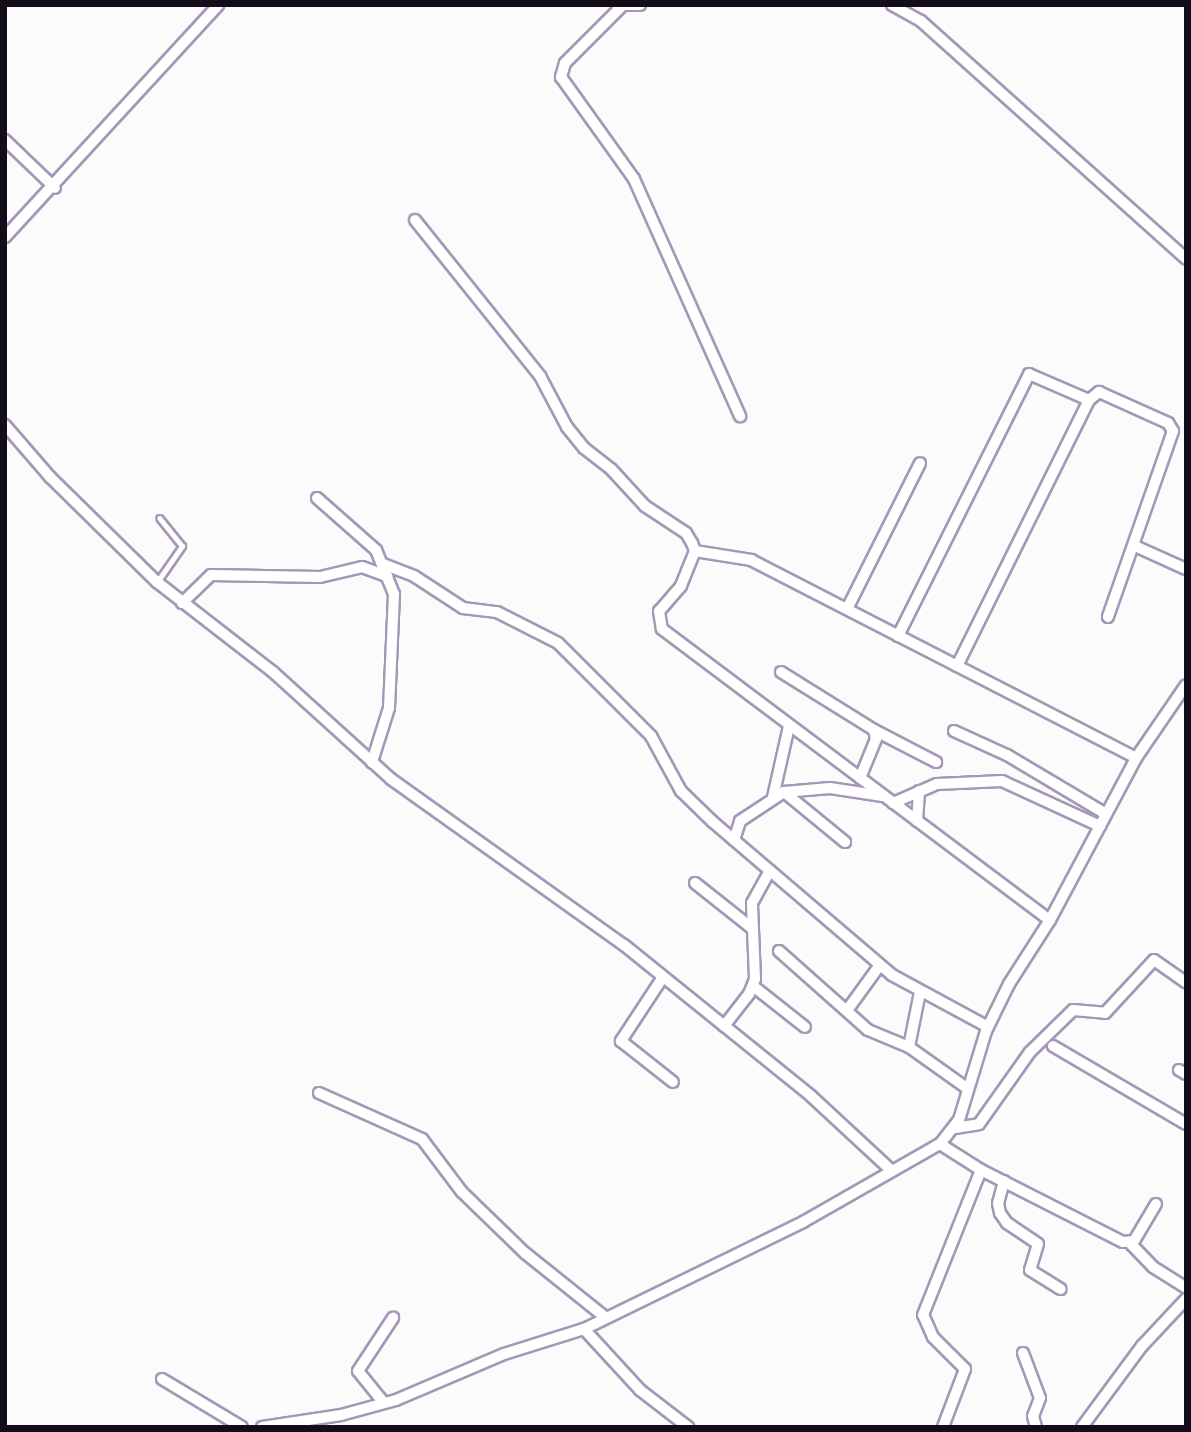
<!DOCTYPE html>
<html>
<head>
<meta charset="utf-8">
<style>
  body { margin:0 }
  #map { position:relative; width:1191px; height:1432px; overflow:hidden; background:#fbfbfb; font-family:Lato,sans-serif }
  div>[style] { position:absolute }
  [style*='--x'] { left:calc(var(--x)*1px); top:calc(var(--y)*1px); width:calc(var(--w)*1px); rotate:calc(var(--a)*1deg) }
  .roads { filter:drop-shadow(2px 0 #a597b6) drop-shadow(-2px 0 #a597b6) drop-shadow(0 2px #a597b6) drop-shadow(0 -2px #a597b6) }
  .service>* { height:5px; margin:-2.5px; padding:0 2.5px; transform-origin:2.5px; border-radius:2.5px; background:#fff }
  .minor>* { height:10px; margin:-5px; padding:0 5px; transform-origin:5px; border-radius:5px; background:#fff }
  span { translate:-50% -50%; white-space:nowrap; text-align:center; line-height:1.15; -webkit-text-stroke:5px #fff; paint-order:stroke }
  .frame { position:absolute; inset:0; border:7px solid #120d18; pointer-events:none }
</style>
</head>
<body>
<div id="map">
  <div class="roads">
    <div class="service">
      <i style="--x:157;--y:582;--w:44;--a:-55.2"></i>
      <i style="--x:182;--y:546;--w:36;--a:-129"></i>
    </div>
    <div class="minor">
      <i style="--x:617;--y:5;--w:23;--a:0"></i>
      <i style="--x:892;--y:5;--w:33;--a:29"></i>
      <i style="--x:921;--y:21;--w:356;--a:41.9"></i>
      <i style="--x:621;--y:7;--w:79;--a:135"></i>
      <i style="--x:565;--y:63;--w:15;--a:106"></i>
      <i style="--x:561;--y:77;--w:125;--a:54.4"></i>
      <i style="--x:634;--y:179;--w:260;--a:65.9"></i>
      <i style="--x:5;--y:140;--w:69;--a:43.8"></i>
      <i style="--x:415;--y:220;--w:200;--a:51.3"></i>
      <i style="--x:540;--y:376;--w:58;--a:62.1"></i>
      <i style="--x:567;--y:427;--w:27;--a:51"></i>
      <i style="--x:584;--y:448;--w:34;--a:38"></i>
      <i style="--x:611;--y:469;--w:50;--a:47.4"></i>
      <i style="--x:645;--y:506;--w:49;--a:33.4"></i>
      <i style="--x:686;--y:533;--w:12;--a:59"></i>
      <i style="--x:692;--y:543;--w:9;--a:69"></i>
      <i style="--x:695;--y:551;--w:38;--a:112"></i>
      <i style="--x:681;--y:586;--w:33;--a:131"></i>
      <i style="--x:659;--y:611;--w:18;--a:81"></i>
      <i style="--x:662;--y:629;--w:485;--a:36.9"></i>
      <i style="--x:5;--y:237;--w:315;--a:-47.4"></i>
      <i style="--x:5;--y:425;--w:69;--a:49.1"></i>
      <i style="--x:50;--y:477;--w:150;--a:44.5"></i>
      <i style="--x:157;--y:582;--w:147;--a:37.8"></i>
      <i style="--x:273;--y:672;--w:159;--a:42.2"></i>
      <i style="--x:391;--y:779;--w:286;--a:35.5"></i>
      <i style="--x:624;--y:945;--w:240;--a:38.9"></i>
      <i style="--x:811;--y:1096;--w:110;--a:42.8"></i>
      <i style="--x:317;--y:498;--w:79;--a:41.4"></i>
      <i style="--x:376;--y:550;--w:48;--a:67.8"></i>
      <i style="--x:394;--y:594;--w:114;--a:92.5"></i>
      <i style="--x:389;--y:708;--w:57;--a:107.5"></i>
      <i style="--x:1135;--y:546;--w:56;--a:24.3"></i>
      <i style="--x:695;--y:551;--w:57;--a:9.1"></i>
      <i style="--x:751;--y:560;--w:433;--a:27.2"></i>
      <i style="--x:383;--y:564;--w:33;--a:21"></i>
      <i style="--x:414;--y:576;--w:59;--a:33.1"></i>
      <i style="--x:463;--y:608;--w:34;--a:7"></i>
      <i style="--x:497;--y:612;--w:68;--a:26.9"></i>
      <i style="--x:558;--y:643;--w:132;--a:45"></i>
      <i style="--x:651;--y:736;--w:63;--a:61.4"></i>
      <i style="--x:681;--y:791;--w:45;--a:44.1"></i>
      <i style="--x:713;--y:822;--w:235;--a:40.5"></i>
      <i style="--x:892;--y:975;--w:109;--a:28.4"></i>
      <i style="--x:182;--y:603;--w:40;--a:-44"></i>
      <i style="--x:211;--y:575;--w:109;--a:1.1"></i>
      <i style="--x:320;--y:577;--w:43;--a:-13.4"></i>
      <i style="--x:362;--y:567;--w:27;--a:20"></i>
      <i style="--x:847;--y:609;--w:163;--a:-63.4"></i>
      <i style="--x:898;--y:636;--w:293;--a:-63.4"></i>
      <i style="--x:1029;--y:374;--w:65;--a:23.4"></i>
      <i style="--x:957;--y:666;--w:297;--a:-63.6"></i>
      <i style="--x:1089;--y:400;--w:13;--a:-39"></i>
      <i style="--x:1099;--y:392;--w:76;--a:24.2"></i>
      <i style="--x:1168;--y:423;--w:9;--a:58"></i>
      <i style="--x:1173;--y:431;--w:197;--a:109.3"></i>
      <i style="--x:781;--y:672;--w:110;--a:31.9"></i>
      <i style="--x:874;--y:730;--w:9;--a:77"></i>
      <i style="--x:876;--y:739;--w:42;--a:112.3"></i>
      <i style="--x:874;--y:730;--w:70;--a:27.3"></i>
      <i style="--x:954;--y:731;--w:58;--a:24.4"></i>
      <i style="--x:1007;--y:755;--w:115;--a:30.8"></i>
      <i style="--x:784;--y:792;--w:79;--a:39.3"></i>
      <i style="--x:773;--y:797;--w:73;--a:-77.3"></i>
      <i style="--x:893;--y:803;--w:48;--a:-23.4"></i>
      <i style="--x:937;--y:784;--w:65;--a:-2.6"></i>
      <i style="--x:1002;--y:781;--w:108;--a:24.7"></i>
      <i style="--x:917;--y:821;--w:30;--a:-86"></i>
      <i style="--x:734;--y:840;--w:20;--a:-72"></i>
      <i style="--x:740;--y:821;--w:53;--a:-33.4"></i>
      <i style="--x:784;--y:792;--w:46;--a:-5"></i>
      <i style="--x:830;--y:788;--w:53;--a:8.7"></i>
      <i style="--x:695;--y:883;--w:74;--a:38.4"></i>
      <i style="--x:779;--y:951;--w:119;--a:41.6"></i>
      <i style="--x:868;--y:1030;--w:44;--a:22.5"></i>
      <i style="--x:909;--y:1047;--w:72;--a:35.4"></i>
      <i style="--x:663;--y:977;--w:77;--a:123.3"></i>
      <i style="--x:621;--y:1041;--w:66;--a:38.3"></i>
      <i style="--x:753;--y:986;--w:66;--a:38.3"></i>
      <i style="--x:848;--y:1009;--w:54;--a:-54"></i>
      <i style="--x:724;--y:1026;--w:41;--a:-52"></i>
      <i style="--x:749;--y:994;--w:16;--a:-68"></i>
      <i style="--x:755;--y:979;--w:76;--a:-92.3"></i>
      <i style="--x:752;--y:903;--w:37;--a:-61"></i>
      <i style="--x:1053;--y:1046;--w:154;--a:30.4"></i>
      <i style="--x:909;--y:1047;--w:56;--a:-78.7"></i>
      <i style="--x:1179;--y:1070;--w:8;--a:30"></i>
      <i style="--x:319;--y:1093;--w:113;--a:24.1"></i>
      <i style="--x:422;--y:1139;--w:66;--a:53"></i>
      <i style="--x:462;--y:1192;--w:88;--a:44.1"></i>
      <i style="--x:525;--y:1253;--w:102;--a:38.7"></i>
      <i style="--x:955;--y:1128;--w:24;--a:-9"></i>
      <i style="--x:979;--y:1124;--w:88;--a:-54.7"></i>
      <i style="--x:1030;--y:1052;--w:60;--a:-44.3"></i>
      <i style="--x:1073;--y:1010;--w:32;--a:5"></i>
      <i style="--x:1105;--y:1013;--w:72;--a:-47.2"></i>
      <i style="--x:1154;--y:960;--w:39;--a:35"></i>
      <i style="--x:940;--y:1144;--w:49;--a:32.4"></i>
      <i style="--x:981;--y:1170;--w:159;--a:26.9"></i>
      <i style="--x:1123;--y:1242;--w:11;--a:-5"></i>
      <i style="--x:1134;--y:1241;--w:43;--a:-59.3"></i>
      <i style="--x:1004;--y:1181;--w:23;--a:105"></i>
      <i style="--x:998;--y:1203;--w:10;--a:79"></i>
      <i style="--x:1000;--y:1213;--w:12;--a:55"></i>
      <i style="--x:1007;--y:1223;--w:37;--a:34"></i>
      <i style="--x:1038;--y:1244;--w:27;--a:107"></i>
      <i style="--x:1030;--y:1270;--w:36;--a:32"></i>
      <i style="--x:1130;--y:1243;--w:33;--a:46"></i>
      <i style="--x:1153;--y:1267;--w:39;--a:32"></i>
      <i style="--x:584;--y:1329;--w:83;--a:47.4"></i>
      <i style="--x:640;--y:1390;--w:61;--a:37.6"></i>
      <i style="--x:1023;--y:1353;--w:48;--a:69.3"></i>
      <i style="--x:1040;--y:1398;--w:19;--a:111"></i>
      <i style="--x:1033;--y:1416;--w:11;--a:75"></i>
      <i style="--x:162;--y:1379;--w:93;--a:31"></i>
      <i style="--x:384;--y:1403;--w:41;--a:-129.1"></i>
      <i style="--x:358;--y:1371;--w:64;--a:-56.6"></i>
      <i style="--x:262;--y:1427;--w:80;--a:-8.6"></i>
      <i style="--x:341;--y:1415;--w:57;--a:-15.3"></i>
      <i style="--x:396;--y:1400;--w:117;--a:-23.1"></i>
      <i style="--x:504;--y:1354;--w:84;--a:-17.4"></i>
      <i style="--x:584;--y:1329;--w:244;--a:-26"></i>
      <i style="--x:803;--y:1222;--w:158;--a:-29.7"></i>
      <i style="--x:940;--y:1144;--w:31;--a:-52"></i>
      <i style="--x:959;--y:1120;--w:93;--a:-73.1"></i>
      <i style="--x:986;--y:1031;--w:52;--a:-63.9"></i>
      <i style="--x:1009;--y:984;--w:76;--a:-57.4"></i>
      <i style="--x:1050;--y:920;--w:183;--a:-62"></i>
      <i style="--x:1136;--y:758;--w:88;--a:-55.6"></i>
      <i style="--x:943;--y:1427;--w:62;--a:-69.2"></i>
      <i style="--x:965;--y:1369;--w:45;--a:-135"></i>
      <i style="--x:933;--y:1337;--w:24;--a:-114"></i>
      <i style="--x:923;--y:1315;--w:156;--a:-68.2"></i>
      <i style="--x:1082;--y:1427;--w:101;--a:-53.5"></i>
      <i style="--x:1142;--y:1346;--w:64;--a:-46.9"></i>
    </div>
  </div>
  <div class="frame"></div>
</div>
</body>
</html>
